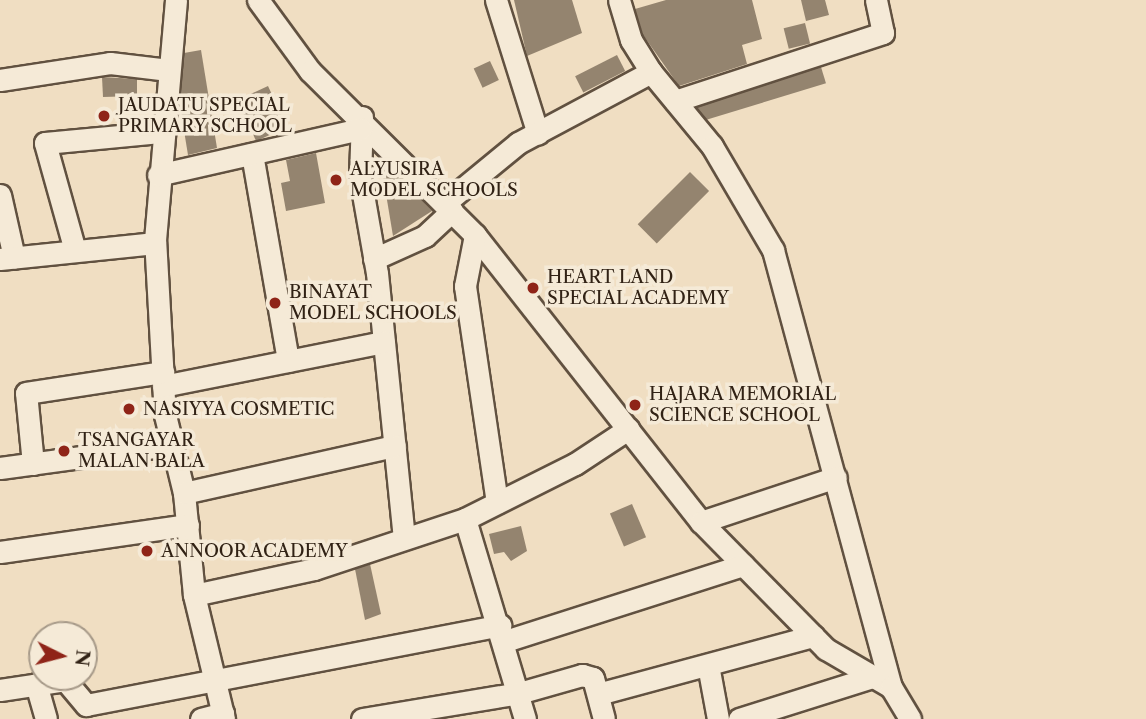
<!DOCTYPE html>
<html>
<head>
<meta charset="utf-8">
<style>
  body { margin:0 }
  #map { position:relative; width:1146px; height:719px; overflow:hidden; background:#f0dec2; font-family:"Libre Caslon Text",serif }
  div>[style] { position:absolute }
  [style*='--x'] { left:calc(var(--x)*1px); top:calc(var(--y)*1px); width:calc(var(--w)*1px); rotate:calc(var(--a)*1deg) }
  .building>* { inset:0; background:#94846f; transform-origin:0 0 }
  .roads { filter:drop-shadow(2px 0 #615140) drop-shadow(-2px 0 #615140) drop-shadow(0 2px #615140) drop-shadow(0 -2px #615140) }
  .street>* { height:21px; margin:-10.5px; padding:0 10.5px; transform-origin:10.5px; border-radius:10.5px; background:#f5ead7 }
  .dots>* { width:19px; height:19px; translate:-50% -50%; box-sizing:border-box; border:4px solid #f5ead7; border-radius:50% }
  span { translate:-50% -50%; white-space:nowrap; text-align:center; line-height:1.15; -webkit-text-stroke:7px #f5ead7; paint-order:stroke }
  .poi-label { font-size:18px; color:#312215 }
  .left { translate:0 -50%; text-align:left }
  .north { position:absolute; left:28px; top:621px; width:70px; height:70px; box-sizing:border-box; background:#f5ead7; border:2px solid #a79a89; border-radius:50%; rotate:96deg; font-size:19px; font-weight:700; line-height:28px; text-align:center; color:#312215 }
  .north::after { content:''; display:block; margin:auto; width:24px; height:32px; background:#8f2418; clip-path:polygon(50% 0,100% 100%,50% 72%,0 100%) }
</style>
</head>
<body>
<div id="map">
  <div class="building">
    <i style="clip-path:polygon(514px 0,572px 0,582px 33px,527px 56px)"></i>
    <i style="clip-path:polygon(666px 0,752px 0,762px 39px,742px 45px,747px 64px,679px 86px,643px 35px,635px 9px)"></i>
    <i style="clip-path:polygon(801px 0,825px 0,829px 15px,806px 21px)"></i>
    <i style="left:805px;top:23px;width:21px;height:22px;rotate:76deg"></i>
    <i style="clip-path:polygon(201px 50px,217px 148px,188px 155px,180px 106px,184px 53px)"></i>
    <i style="left:617px;top:55px;width:18px;height:47px;rotate:63deg"></i>
    <i style="left:490px;top:61px;width:21px;height:18px;rotate:65deg"></i>
    <i style="left:821px;top:67px;width:17px;height:131px;rotate:73deg"></i>
    <i style="clip-path:polygon(102px 77px,137px 79px,137px 96px,103px 97px)"></i>
    <i style="left:268px;top:86px;width:45px;height:34px;rotate:65deg"></i>
    <i style="clip-path:polygon(316px 153px,325px 203px,286px 211px,281px 183px,290px 181px,286px 160px)"></i>
    <i style="clip-path:polygon(389px 168px,432px 211px,393px 236px,382px 170px)"></i>
    <i style="left:690px;top:172px;width:27px;height:74px;rotate:45deg"></i>
    <i style="left:632px;top:504px;width:36px;height:24px;rotate:67deg"></i>
    <i style="clip-path:polygon(521px 526px,527px 551px,511px 561px,504px 552px,494px 554px,489px 534px)"></i>
    <i style="clip-path:polygon(370px 564px,381px 614px,365px 620px,355px 569px)"></i>
  </div>
  <div class="roads">
    <div class="street">
      <i style="--x:176;--y:0;--w:239;--a:95"></i>
      <i style="--x:155;--y:238;--w:177;--a:86.8"></i>
      <i style="--x:165;--y:415;--w:80;--a:76.3"></i>
      <i style="--x:184;--y:493;--w:102;--a:84.4"></i>
      <i style="--x:194;--y:595;--w:128;--a:76.4"></i>
      <i style="--x:258;--y:0;--w:88;--a:53.8"></i>
      <i style="--x:310;--y:71;--w:233;--a:44.8"></i>
      <i style="--x:475;--y:235;--w:365;--a:51.8"></i>
      <i style="--x:701;--y:522;--w:178;--a:45.5"></i>
      <i style="--x:826;--y:649;--w:75;--a:30.3"></i>
      <i style="--x:496;--y:0;--w:140;--a:72.6"></i>
      <i style="--x:619;--y:0;--w:42;--a:73.3"></i>
      <i style="--x:631;--y:40;--w:38;--a:58"></i>
      <i style="--x:651;--y:72;--w:96;--a:50.5"></i>
      <i style="--x:712;--y:146;--w:121;--a:59.6"></i>
      <i style="--x:773;--y:250;--w:453;--a:74.9"></i>
      <i style="--x:891;--y:687;--w:37;--a:59"></i>
      <i style="--x:0;--y:80;--w:111;--a:-8.8"></i>
      <i style="--x:110;--y:63;--w:59;--a:6.8"></i>
      <i style="--x:675;--y:101;--w:219;--a:-18.1"></i>
      <i style="--x:883;--y:33;--w:34;--a:-102"></i>
      <i style="--x:362;--y:117;--w:60;--a:91.9"></i>
      <i style="--x:360;--y:177;--w:97;--a:80"></i>
      <i style="--x:377;--y:273;--w:266;--a:84.2"></i>
      <i style="--x:252;--y:154;--w:210;--a:80.1"></i>
      <i style="--x:158;--y:175;--w:208;--a:-12.8"></i>
      <i style="--x:0;--y:195;--w:64;--a:77.3"></i>
      <i style="--x:445;--y:203;--w:94;--a:-39.4"></i>
      <i style="--x:518;--y:143;--w:151;--a:-28.1"></i>
      <i style="--x:475;--y:235;--w:52;--a:101.1"></i>
      <i style="--x:465;--y:286;--w:219;--a:81.6"></i>
      <i style="--x:74;--y:247;--w:108;--a:-105.6"></i>
      <i style="--x:45;--y:143;--w:118;--a:-5.4"></i>
      <i style="--x:0;--y:259;--w:156;--a:-5.9"></i>
      <i style="--x:374;--y:259;--w:56;--a:-24.3"></i>
      <i style="--x:425;--y:236;--w:37;--a:-43"></i>
      <i style="--x:163;--y:386;--w:225;--a:-11.3"></i>
      <i style="--x:33;--y:464;--w:71;--a:-95.6"></i>
      <i style="--x:26;--y:393;--w:139;--a:-8.7"></i>
      <i style="--x:0;--y:468;--w:172;--a:-7.7"></i>
      <i style="--x:184;--y:493;--w:216;--a:-12.6"></i>
      <i style="--x:465;--y:519;--w:209;--a:73.3"></i>
      <i style="--x:701;--y:522;--w:142;--a:-18.4"></i>
      <i style="--x:0;--y:552;--w:190;--a:-8.2"></i>
      <i style="--x:194;--y:595;--w:123;--a:-12.2"></i>
      <i style="--x:314;--y:569;--w:159;--a:-18.3"></i>
      <i style="--x:465;--y:519;--w:123;--a:-26.6"></i>
      <i style="--x:575;--y:464;--w:64;--a:-33.4"></i>
      <i style="--x:505;--y:641;--w:250;--a:-17.7"></i>
      <i style="--x:708;--y:665;--w:55;--a:79.5"></i>
      <i style="--x:36;--y:684;--w:36;--a:74"></i>
      <i style="--x:0;--y:690;--w:66;--a:-8.7"></i>
      <i style="--x:65;--y:680;--w:33;--a:50"></i>
      <i style="--x:86;--y:705;--w:422;--a:-10.9"></i>
      <i style="--x:598;--y:694;--w:223;--a:-15.1"></i>
      <i style="--x:201;--y:719;--w:23;--a:-15"></i>
      <i style="--x:362;--y:719;--w:159;--a:-9.4"></i>
      <i style="--x:519;--y:693;--w:66;--a:-15.9"></i>
      <i style="--x:582;--y:675;--w:11;--a:15"></i>
      <i style="--x:593;--y:678;--w:42;--a:75"></i>
      <i style="--x:739;--y:719;--w:139;--a:-17.5"></i>
    </div>
  </div>
  <div class="dots">
    <i style="left:104px;top:116px;background:#8f2418"></i>
    <i style="left:336px;top:180px;background:#8f2418"></i>
    <i style="left:533px;top:288px;background:#8f2418"></i>
    <i style="left:275px;top:303px;background:#8f2418"></i>
    <i style="left:635px;top:405px;background:#8f2418"></i>
    <i style="left:129px;top:409px;background:#8f2418"></i>
    <i style="left:64px;top:451px;background:#8f2418"></i>
    <i style="left:147px;top:551px;background:#8f2418"></i>
  </div>
  <div class="poi-label">
    <span class="left" style="left:118px;top:116px">JAUDATU SPECIAL<br>PRIMARY SCHOOL</span>
    <span class="left" style="left:350px;top:180px">ALYUSIRA<br>MODEL SCHOOLS</span>
    <span class="left" style="left:547px;top:288px">HEART LAND<br>SPECIAL ACADEMY</span>
    <span class="left" style="left:289px;top:303px">BINAYAT<br>MODEL SCHOOLS</span>
    <span class="left" style="left:649px;top:405px">HAJARA MEMORIAL<br>SCIENCE SCHOOL</span>
    <span class="left" style="left:143px;top:409px">NASIYYA COSMETIC</span>
    <span class="left" style="left:78px;top:451px">TSANGAYAR<br>MALAN BALA</span>
    <span class="left" style="left:161px;top:551px">ANNOOR ACADEMY</span>
  </div>
  <div class="north">N</div>
</div>
</body>
</html>
